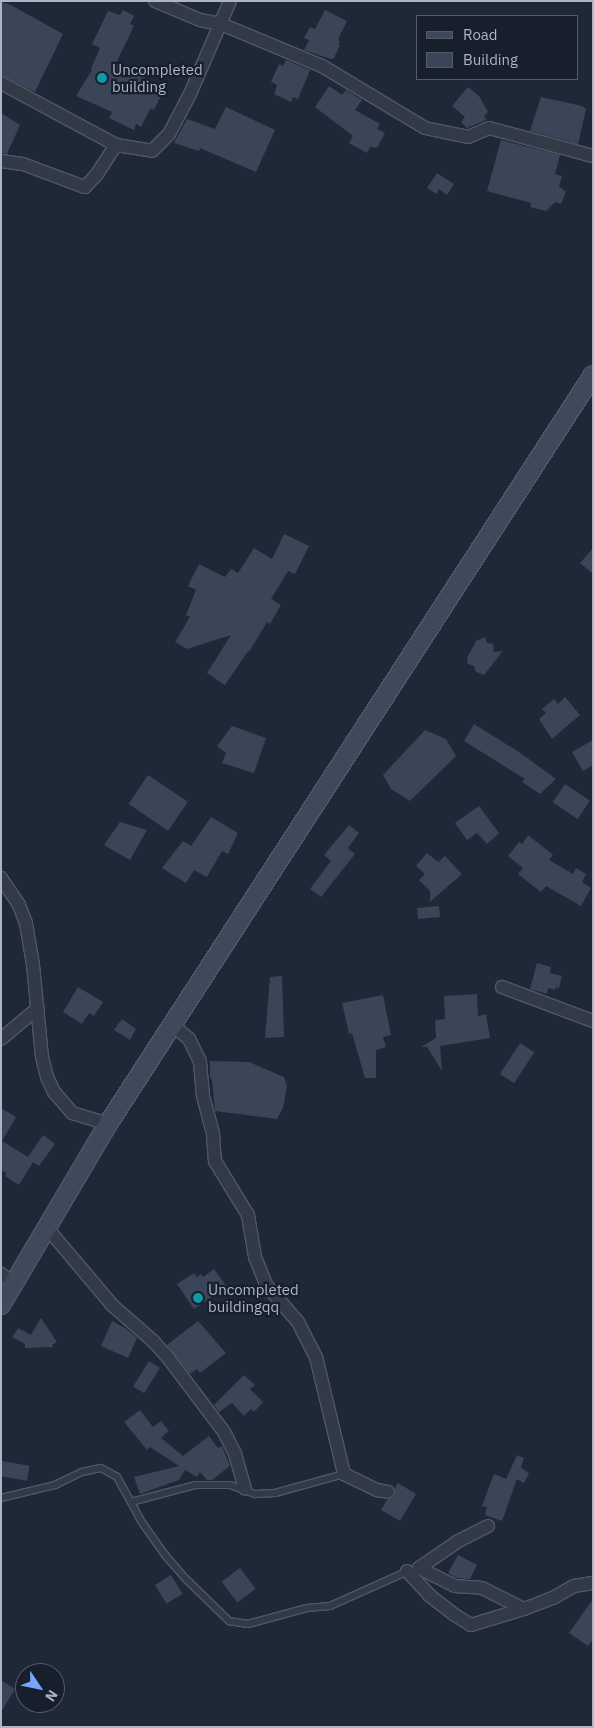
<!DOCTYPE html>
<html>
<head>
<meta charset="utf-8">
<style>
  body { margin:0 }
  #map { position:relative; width:594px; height:1728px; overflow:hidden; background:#1f2837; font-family:"IBM Plex Sans",sans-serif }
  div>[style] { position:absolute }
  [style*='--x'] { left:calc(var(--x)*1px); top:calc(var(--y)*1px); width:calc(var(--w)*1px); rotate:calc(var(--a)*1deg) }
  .building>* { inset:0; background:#3a4558; transform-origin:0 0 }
  .roads { filter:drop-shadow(1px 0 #505766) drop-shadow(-1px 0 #505766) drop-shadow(0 1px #505766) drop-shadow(0 -1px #505766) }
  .service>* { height:6px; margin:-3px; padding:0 3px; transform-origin:3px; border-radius:3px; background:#323a48 }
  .minor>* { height:12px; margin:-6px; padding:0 6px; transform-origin:6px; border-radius:6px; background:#323a48 }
  .secondary>* { height:18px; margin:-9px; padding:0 9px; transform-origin:9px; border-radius:9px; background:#40485b }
  .dots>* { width:14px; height:14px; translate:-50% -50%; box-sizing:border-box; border:2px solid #181f2c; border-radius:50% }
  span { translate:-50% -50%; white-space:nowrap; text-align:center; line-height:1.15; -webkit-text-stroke:4.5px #181f2c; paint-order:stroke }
  .poi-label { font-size:15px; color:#acb4c5 }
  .left { translate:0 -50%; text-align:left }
  .frame { position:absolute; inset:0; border:2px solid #acb4c5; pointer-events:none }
  .legend { position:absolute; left:416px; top:15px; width:162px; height:65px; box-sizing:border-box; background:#181f2c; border:1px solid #535b69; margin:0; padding:6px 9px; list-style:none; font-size:15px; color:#acb4c5 }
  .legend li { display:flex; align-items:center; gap:10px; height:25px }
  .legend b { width:25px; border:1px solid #535b69 }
  .north { position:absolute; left:15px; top:1663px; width:50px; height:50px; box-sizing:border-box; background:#181f2c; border:1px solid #535b69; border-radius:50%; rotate:124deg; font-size:14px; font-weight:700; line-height:20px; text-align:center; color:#acb4c5 }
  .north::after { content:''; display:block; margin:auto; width:18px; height:22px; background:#79a4fd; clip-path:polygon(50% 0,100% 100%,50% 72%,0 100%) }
</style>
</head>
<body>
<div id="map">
  <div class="building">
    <i style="clip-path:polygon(1px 2px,11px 5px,63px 34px,35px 92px,1px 75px)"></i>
    <i style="clip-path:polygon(123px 10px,134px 16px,130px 24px,134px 26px,116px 63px,158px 85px,154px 93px,161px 96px,154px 110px,151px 108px,148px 113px,141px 127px,136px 124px,134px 130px,109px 118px,112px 112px,76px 96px,92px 70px,91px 69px,100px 48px,92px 44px,108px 11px,120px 15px)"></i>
    <i style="clip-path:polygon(325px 10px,347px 21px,338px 39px,340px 41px,338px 45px,340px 45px,334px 58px,331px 59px,304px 50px,309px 40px,304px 38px,310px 27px,315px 29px)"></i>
    <i style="clip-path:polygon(286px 60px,310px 70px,298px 99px,293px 97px,291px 102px,274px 94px,277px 85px,271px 82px,279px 64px,283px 66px)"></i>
    <i style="clip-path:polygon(329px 86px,342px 95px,346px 90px,362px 100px,355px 110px,380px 124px,377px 129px,385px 133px,377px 148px,370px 147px,367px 153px,349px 143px,353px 136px,315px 107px)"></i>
    <i style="clip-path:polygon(468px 87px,479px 96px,488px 112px,484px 116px,486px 119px,484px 121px,467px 128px,461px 122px,465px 117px,452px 106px)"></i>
    <i style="clip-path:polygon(541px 97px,582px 106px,586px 109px,578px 144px,530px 131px)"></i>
    <i style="clip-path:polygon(226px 107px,275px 130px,256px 172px,200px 148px,199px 151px,174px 143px,187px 119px,215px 129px)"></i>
    <i style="clip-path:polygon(1px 113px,20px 125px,7px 154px,1px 153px)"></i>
    <i style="clip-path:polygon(501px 140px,560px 155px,555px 174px,562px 176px,559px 186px,566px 192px,561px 204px,555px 202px,546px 211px,530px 207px,531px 203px,487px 191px)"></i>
    <i style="clip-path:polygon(437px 173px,454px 184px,447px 195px,439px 189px,437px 194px,427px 188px)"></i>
    <i style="clip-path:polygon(284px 534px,309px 546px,295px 574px,288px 571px,271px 599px,281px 605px,270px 624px,267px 622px,249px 652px,248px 651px,225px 685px,207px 673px,231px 635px,187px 649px,175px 642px,190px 617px,186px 615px,196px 590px,188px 586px,199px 564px,225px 577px,231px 569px,238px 573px,254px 548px,272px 559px)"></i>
    <i style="clip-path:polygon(593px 548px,593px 574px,580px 563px)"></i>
    <i style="clip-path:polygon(485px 637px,487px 643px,493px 644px,494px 652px,503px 651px,484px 675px,476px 672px,474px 666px,468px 664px,467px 658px,476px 641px)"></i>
    <i style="clip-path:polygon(565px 697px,580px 715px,552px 739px,539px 719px,546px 713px,542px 709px,554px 699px,558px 704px)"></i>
    <i style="clip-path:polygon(474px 724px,519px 752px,556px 779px,540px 794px,522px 782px,525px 779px,464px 741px)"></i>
    <i style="clip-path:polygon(232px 726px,266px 738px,254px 773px,222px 763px,226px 753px,217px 746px)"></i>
    <i style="clip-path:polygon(425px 730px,446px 739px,456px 756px,410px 801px,391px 789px,383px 775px)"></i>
    <i style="clip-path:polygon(593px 740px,593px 765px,583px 771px,572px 752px)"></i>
    <i style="left:148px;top:775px;width:48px;height:35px;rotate:34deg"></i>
    <i style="left:565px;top:784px;width:30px;height:22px;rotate:34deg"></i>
    <i style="clip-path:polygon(479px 806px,499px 833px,487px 844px,477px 833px,467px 840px,455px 823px)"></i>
    <i style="clip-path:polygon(211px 817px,238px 833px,228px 854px,222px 851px,207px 877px,194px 870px,186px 883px,162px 868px,183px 841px,191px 846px)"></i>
    <i style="clip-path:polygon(120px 822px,147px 830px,130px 860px,104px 845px)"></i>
    <i style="clip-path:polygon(349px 825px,359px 833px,348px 848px,355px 854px,321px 897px,310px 889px,331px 861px,324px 855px)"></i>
    <i style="clip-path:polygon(528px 835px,553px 855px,549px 860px,573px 874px,576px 868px,586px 874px,582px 882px,591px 888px,581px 906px,546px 886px,541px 892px,518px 874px,523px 868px,508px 856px,519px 842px,522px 844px)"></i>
    <i style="clip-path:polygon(427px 853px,438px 862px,445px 856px,462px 874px,430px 902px,430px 891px,419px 880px,425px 874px,416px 866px)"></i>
    <i style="left:439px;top:906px;width:11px;height:22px;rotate:85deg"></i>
    <i style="clip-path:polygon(537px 963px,551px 967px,550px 973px,562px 976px,559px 988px,556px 987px,555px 990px,548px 988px,547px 994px,530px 989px)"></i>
    <i style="clip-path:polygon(282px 976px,284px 1037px,265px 1038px,270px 977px)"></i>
    <i style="clip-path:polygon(78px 987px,103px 1002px,94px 1016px,89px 1013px,82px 1024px,63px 1012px)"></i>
    <i style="clip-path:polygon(477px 994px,478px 1016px,486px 1014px,490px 1038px,440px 1046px,442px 1071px,427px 1047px,421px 1047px,436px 1038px,435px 1020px,445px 1019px,444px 996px)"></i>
    <i style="clip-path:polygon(383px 995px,391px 1035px,383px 1037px,386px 1047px,376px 1050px,376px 1078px,365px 1078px,352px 1033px,349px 1034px,342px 1003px)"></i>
    <i style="clip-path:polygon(122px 1019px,136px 1029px,130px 1040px,114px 1030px)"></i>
    <i style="left:520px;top:1043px;width:17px;height:37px;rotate:33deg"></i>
    <i style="clip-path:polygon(210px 1061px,249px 1062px,284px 1077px,287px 1086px,283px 1108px,277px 1119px,215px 1111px,212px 1080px,210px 1077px)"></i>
    <i style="clip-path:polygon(1px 1108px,16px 1117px,2px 1141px,28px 1157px,43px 1135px,55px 1144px,39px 1166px,33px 1162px,19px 1185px,5px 1176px,6px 1173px,1px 1170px)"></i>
    <i style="clip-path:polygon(214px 1269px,227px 1287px,194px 1309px,177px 1284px,194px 1273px,197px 1277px,201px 1274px,203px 1277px)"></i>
    <i style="clip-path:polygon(41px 1318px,57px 1342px,52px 1345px,53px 1347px,25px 1348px,25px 1344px,12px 1337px,18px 1328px,31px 1335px)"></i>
    <i style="clip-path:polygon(112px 1321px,125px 1328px,137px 1338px,128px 1358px,101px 1346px)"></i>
    <i style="clip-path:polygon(198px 1321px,226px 1353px,200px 1373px,197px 1369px,190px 1374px,167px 1345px)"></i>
    <i style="left:149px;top:1361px;width:13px;height:30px;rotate:32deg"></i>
    <i style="clip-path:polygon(244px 1375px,255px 1385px,250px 1389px,263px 1402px,254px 1412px,251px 1409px,244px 1416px,232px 1403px,219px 1412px,214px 1405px)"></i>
    <i style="clip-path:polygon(140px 1410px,153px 1427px,161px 1421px,169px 1431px,161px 1438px,183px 1456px,209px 1436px,218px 1448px,222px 1446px,230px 1466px,212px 1480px,207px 1480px,200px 1472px,197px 1477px,185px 1470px,179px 1480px,140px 1494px,134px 1477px,179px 1466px,150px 1447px,147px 1450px,124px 1422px)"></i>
    <i style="clip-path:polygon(517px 1455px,524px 1458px,521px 1468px,529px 1473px,524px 1483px,517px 1479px,502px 1521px,485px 1515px,487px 1507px,482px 1506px,494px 1474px,506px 1479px)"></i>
    <i style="left:2px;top:1461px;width:28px;height:15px;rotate:10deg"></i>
    <i style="clip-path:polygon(398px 1483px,416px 1494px,400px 1521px,381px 1510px,387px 1500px,394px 1497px,395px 1488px)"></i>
    <i style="clip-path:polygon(458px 1555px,477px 1565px,470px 1579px,457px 1578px,448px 1573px)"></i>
    <i style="left:240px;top:1568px;width:26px;height:23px;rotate:53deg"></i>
    <i style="left:171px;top:1575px;width:22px;height:19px;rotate:58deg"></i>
    <i style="clip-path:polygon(593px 1599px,593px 1639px,588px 1646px,569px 1633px)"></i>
    <i style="clip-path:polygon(1px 1680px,15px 1689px,1px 1712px)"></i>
  </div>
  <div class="roads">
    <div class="service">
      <i style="--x:1;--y:1498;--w:56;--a:-13.5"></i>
      <i style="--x:55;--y:1485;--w:30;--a:-26"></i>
      <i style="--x:82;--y:1472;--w:19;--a:-12"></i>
      <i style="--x:101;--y:1468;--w:18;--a:29"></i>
      <i style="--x:117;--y:1477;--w:29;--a:61"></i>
      <i style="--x:131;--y:1502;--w:66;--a:-14.9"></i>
      <i style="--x:195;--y:1485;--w:35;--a:0"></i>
      <i style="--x:230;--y:1485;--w:27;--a:20"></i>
      <i style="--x:255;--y:1494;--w:20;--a:-3"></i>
      <i style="--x:275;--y:1493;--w:72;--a:-15.4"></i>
      <i style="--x:131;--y:1502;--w:21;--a:62"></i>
      <i style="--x:141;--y:1521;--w:42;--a:54.8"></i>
      <i style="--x:165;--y:1555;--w:33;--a:49"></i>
      <i style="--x:187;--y:1580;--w:59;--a:44.3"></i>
      <i style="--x:229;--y:1621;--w:19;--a:9"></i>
      <i style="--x:248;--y:1624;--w:61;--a:-15.2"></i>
      <i style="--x:307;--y:1608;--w:23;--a:-5"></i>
      <i style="--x:330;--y:1606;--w:85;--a:-24.2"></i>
    </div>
    <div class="minor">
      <i style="--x:155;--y:1;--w:49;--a:22.9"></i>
      <i style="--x:200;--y:20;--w:21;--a:11"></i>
      <i style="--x:221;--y:24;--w:109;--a:22.6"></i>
      <i style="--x:322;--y:66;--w:120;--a:31"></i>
      <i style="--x:425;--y:128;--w:44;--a:11.8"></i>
      <i style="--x:468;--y:137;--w:23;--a:-23"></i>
      <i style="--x:489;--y:128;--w:108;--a:15.1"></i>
      <i style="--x:1;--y:83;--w:131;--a:28.3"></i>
      <i style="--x:116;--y:145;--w:36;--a:9"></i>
      <i style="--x:152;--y:151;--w:24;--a:-45"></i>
      <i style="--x:169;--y:134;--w:45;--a:-62.3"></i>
      <i style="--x:190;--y:94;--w:101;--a:-66.7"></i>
      <i style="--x:1;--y:161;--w:22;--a:8"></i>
      <i style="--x:23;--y:164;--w:66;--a:20.4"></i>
      <i style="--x:85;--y:187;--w:18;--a:-47"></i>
      <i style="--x:97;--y:174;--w:35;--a:-57"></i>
      <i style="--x:1;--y:878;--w:32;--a:56"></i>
      <i style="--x:19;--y:905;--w:19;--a:69"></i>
      <i style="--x:26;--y:923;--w:43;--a:80.5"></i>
      <i style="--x:33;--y:965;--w:92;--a:84.4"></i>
      <i style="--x:42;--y:1057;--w:21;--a:76"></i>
      <i style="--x:47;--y:1077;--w:17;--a:65"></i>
      <i style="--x:54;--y:1092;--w:28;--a:49"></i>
      <i style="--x:72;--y:1113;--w:38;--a:17"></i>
      <i style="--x:502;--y:987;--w:97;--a:20.5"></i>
      <i style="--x:172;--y:1025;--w:22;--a:39"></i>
      <i style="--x:189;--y:1039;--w:25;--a:64"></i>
      <i style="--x:200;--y:1062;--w:34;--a:85"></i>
      <i style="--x:203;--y:1096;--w:39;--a:75"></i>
      <i style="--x:213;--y:1134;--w:27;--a:86"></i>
      <i style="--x:215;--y:1161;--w:63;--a:58.6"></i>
      <i style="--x:248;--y:1215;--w:43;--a:80.5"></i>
      <i style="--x:255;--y:1257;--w:31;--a:68"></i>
      <i style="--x:267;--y:1286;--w:48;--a:49.3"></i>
      <i style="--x:298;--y:1322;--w:39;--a:63"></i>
      <i style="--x:316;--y:1357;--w:120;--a:76.5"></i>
      <i style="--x:344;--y:1474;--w:37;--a:26"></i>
      <i style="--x:377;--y:1490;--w:11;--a:10"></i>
      <i style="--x:1;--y:1039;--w:48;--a:-40"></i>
      <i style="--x:48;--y:1229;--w:99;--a:49.9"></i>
      <i style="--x:112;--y:1305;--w:55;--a:41.3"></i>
      <i style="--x:153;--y:1341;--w:24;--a:48"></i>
      <i style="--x:169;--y:1359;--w:91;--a:53"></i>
      <i style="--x:224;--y:1432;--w:25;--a:63"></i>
      <i style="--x:235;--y:1454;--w:36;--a:74"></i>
      <i style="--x:1;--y:1274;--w:16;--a:38"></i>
      <i style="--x:488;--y:1526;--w:35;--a:153"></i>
      <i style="--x:457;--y:1542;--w:46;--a:145.6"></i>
      <i style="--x:419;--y:1568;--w:40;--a:26.6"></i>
      <i style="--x:455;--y:1586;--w:27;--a:4"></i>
      <i style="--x:482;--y:1588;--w:47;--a:26.6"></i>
      <i style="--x:524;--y:1609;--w:31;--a:-21"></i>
      <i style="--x:553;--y:1598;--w:24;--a:-30"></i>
      <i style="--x:574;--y:1586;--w:19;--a:-9"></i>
      <i style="--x:407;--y:1571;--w:33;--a:47"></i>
      <i style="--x:429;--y:1595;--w:33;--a:38"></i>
      <i style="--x:455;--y:1615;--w:19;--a:32"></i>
      <i style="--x:471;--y:1625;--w:55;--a:-16.8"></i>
    </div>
    <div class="secondary">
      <i style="--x:1;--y:1305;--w:210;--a:-59.4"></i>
      <i style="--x:108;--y:1124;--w:892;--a:-57.08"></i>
    </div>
  </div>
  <div class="dots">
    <i style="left:102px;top:78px;background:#0f9aa8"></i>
    <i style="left:198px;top:1298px;background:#0f9aa8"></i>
  </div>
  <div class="poi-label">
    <span class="left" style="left:112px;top:78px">Uncompleted<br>building</span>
    <span class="left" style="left:208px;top:1298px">Uncompleted<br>buildingqq</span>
  </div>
  <div class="frame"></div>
  <ul class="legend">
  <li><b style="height:6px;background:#40485b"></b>Road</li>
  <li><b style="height:14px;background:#3a4558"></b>Building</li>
  </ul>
  <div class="north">N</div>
</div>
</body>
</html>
